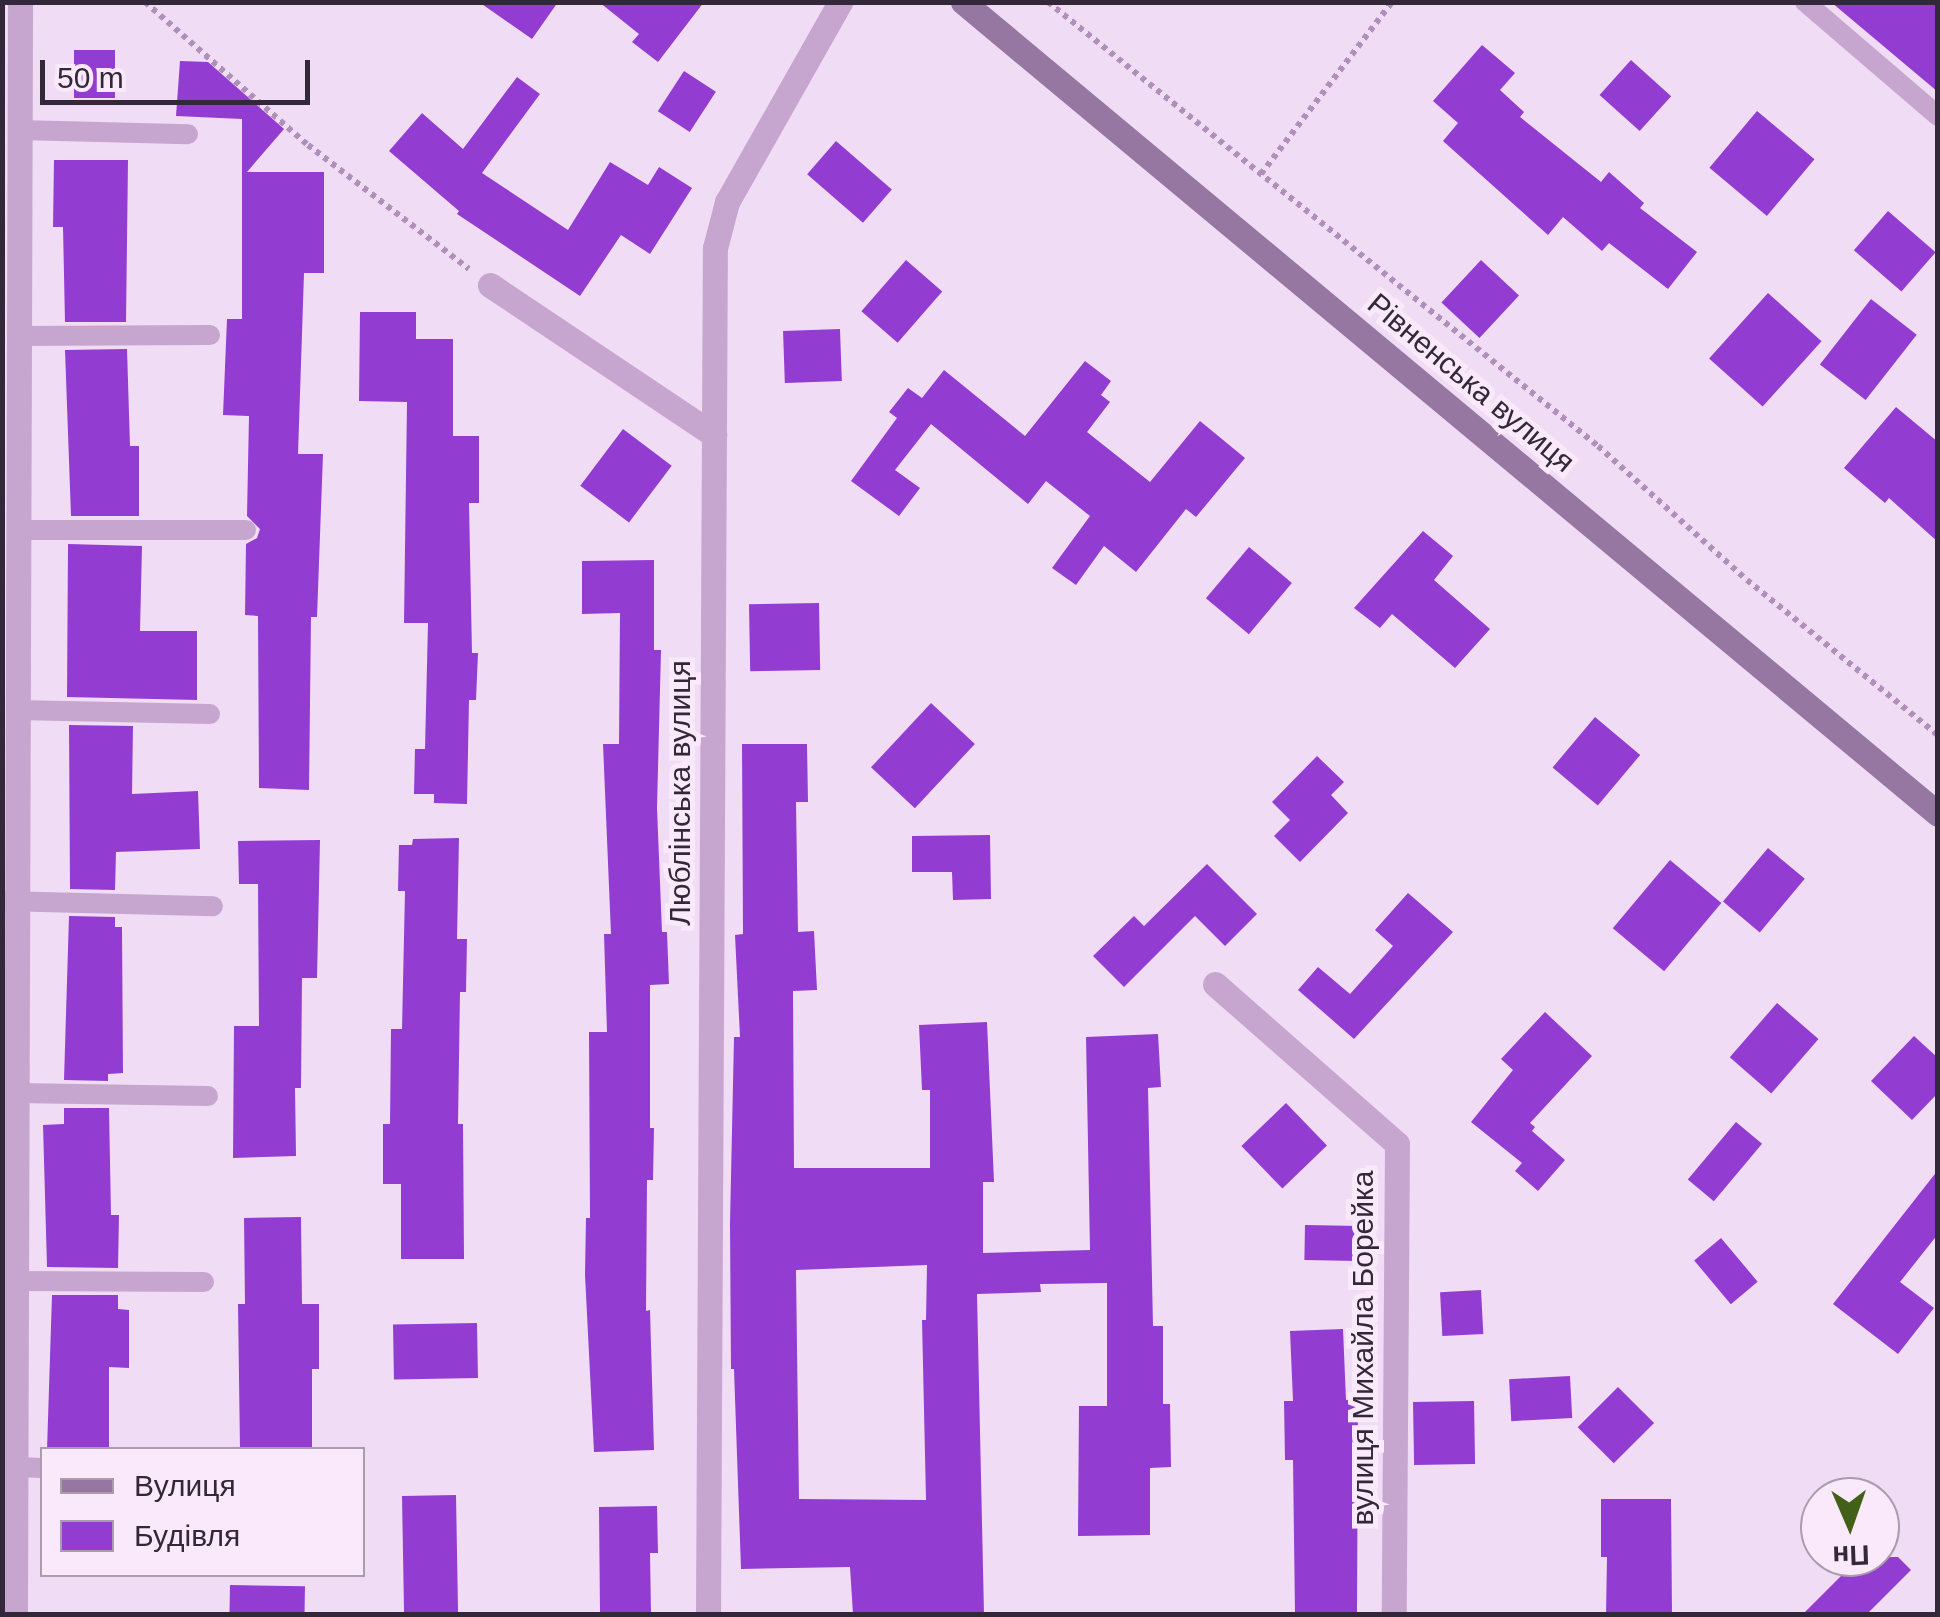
<!DOCTYPE html>
<html>
<head>
<meta charset="utf-8">
<style>
  body { margin:0 }
  #map { position:relative; width:1940px; height:1617px; overflow:hidden; background:#f1dcf5; font-family:Arial,sans-serif }
  div>[style] { position:absolute }
  [style*='--x'] { left:calc(var(--x)*1px); top:calc(var(--y)*1px); width:calc(var(--w)*1px); rotate:calc(var(--a)*1deg) }
  .building>* { inset:0; background:#923cd2; transform-origin:0 0 }
  .path>* { height:6px; margin-top:-3px; transform-origin:0; background:repeating-linear-gradient(90deg,#b090ba 0 5px,transparent 0 10px) }
  .lane>* { height:20px; margin:-10px; padding:0 10px; transform-origin:10px; border-radius:10px; background:#c6a6ce }
  .street>* { height:25px; margin:-12.5px; padding:0 12.5px; transform-origin:12.5px; border-radius:12.5px; background:#c6a6ce }
  .secondary>* { height:25px; margin:-12.5px; padding:0 12.5px; transform-origin:12.5px; border-radius:12.5px; background:#9577a2 }
  span { translate:-50% -50%; white-space:nowrap; text-align:center; line-height:1.15; -webkit-text-stroke:10px #f9e9fb; paint-order:stroke }
  .street-label { font-size:30px; color:#332839 }
  .frame { position:absolute; inset:0; border:5px solid #332839; pointer-events:none }
  .legend { position:absolute; left:40px; top:1447px; width:325px; height:130px; box-sizing:border-box; background:#f9e9fb; border:2px solid #aa9cad; margin:0; padding:12px 18px; list-style:none; font-size:30px; color:#332839 }
  .legend li { display:flex; align-items:center; gap:20px; height:50px }
  .legend b { width:50px; border:2px solid #aa9cad }
  .north { position:absolute; left:1800px; top:1477px; width:100px; height:100px; box-sizing:border-box; background:#f9e9fb; border:2px solid #aa9cad; border-radius:50%; rotate:178deg; font-size:28px; font-weight:700; line-height:40px; text-align:center; color:#332839 }
  .north::after { content:''; display:block; margin:auto; width:35px; height:45px; background:#436018; clip-path:polygon(50% 0,100% 100%,50% 72%,0 100%) }
  .scale { position:absolute; left:40px; top:60px; width:270px; height:45px; box-sizing:border-box; border:5px solid #332839; border-top:0; padding-left:12px; font-size:30px; line-height:35px; white-space:nowrap; color:#332839; -webkit-text-stroke:8px #f9e9fb; paint-order:stroke }
</style>
</head>
<body>
<div id="map">
  <div class="building">
    <i style="clip-path:polygon(479px 2px,558px 2px,532px 39px)"></i>
    <i style="clip-path:polygon(599px 2px,704px 2px,658px 62px,632px 42px,639px 34px)"></i>
    <i style="clip-path:polygon(1831px 2px,1938px 2px,1938px 92px)"></i>
    <i style="clip-path:polygon(1482px 45px,1515px 73px,1500px 90px,1524px 112px,1520px 117px,1601px 182px,1609px 172px,1644px 203px,1640px 208px,1697px 252px,1668px 289px,1609px 243px,1602px 251px,1563px 217px,1548px 235px,1443px 141px,1458px 123px,1433px 101px)"></i>
    <i style="left:74px;top:50px;width:41px;height:48px"></i>
    <i style="left:1631px;top:60px;width:54px;height:47px;rotate:42deg"></i>
    <i style="clip-path:polygon(180px 61px,208px 62px,284px 129px,247px 172px,324px 172px,324px 273px,304px 273px,298px 454px,323px 454px,317px 617px,311px 617px,309px 790px,259px 788px,258px 616px,245px 615px,246px 544px,257px 538px,260px 529px,247px 516px,249px 416px,223px 415px,227px 319px,242px 319px,242px 119px,176px 116px)"></i>
    <i style="left:684px;top:71px;width:38px;height:48px;rotate:33deg"></i>
    <i style="clip-path:polygon(517px 77px,540px 94px,482px 173px,568px 230px,610px 162px,648px 185px,659px 167px,692px 188px,650px 254px,621px 235px,580px 296px,457px 214px,459px 211px,389px 151px,422px 113px,463px 149px)"></i>
    <i style="left:1757px;top:111px;width:75px;height:74px;rotate:40deg"></i>
    <i style="left:836px;top:141px;width:74px;height:44px;rotate:41deg"></i>
    <i style="clip-path:polygon(54px 160px,128px 160px,126px 322px,65px 322px,63px 227px,53px 227px)"></i>
    <i style="left:1888px;top:211px;width:63px;height:52px;rotate:41deg"></i>
    <i style="left:906px;top:260px;width:48px;height:68px;rotate:41deg"></i>
    <i style="left:1481px;top:260px;width:52px;height:58px;rotate:43deg"></i>
    <i style="left:1768px;top:293px;width:72px;height:88px;rotate:42deg"></i>
    <i style="left:1871px;top:299px;width:58px;height:83px;rotate:38deg"></i>
    <i style="clip-path:polygon(360px 312px,416px 312px,416px 339px,453px 339px,453px 436px,479px 436px,479px 503px,469px 503px,472px 653px,478px 653px,476px 700px,469px 700px,467px 804px,434px 803px,434px 794px,414px 794px,415px 749px,425px 749px,428px 623px,404px 623px,407px 402px,359px 401px)"></i>
    <i style="left:840px;top:329px;width:52px;height:57px;rotate:88deg"></i>
    <i style="clip-path:polygon(127px 349px,130px 446px,139px 446px,139px 516px,71px 516px,65px 350px)"></i>
    <i style="clip-path:polygon(1085px 361px,1111px 381px,1101px 395px,1110px 402px,1087px 432px,1150px 482px,1200px 421px,1245px 458px,1196px 517px,1186px 509px,1136px 572px,1104px 546px,1076px 585px,1052px 568px,1090px 516px,1046px 481px,1028px 504px,931px 424px,895px 470px,920px 488px,899px 516px,851px 481px,897px 418px,889px 412px,908px 388px,922px 398px,944px 370px,1025px 436px)"></i>
    <i style="clip-path:polygon(1896px 407px,1938px 442px,1938px 542px,1889px 498px,1885px 503px,1844px 468px)"></i>
    <i style="left:623px;top:429px;width:61px;height:71px;rotate:37deg"></i>
    <i style="clip-path:polygon(1423px 531px,1453px 556px,1434px 580px,1490px 629px,1455px 668px,1392px 614px,1380px 628px,1354px 608px)"></i>
    <i style="clip-path:polygon(68px 544px,142px 546px,140px 631px,197px 631px,197px 700px,67px 697px)"></i>
    <i style="left:1249px;top:547px;width:56px;height:67px;rotate:40deg"></i>
    <i style="clip-path:polygon(654px 560px,654px 650px,661px 650px,657px 808px,662px 932px,667px 932px,669px 984px,650px 985px,650px 1128px,654px 1128px,653px 1180px,647px 1180px,646px 1311px,650px 1310px,654px 1450px,594px 1452px,585px 1275px,586px 1218px,590px 1218px,589px 1032px,607px 1032px,604px 934px,611px 934px,603px 744px,619px 744px,620px 613px,582px 614px,582px 561px)"></i>
    <i style="left:819px;top:603px;width:67px;height:70px;rotate:89deg"></i>
    <i style="left:931px;top:703px;width:60px;height:88px;rotate:43deg"></i>
    <i style="left:1595px;top:717px;width:59px;height:66px;rotate:40deg"></i>
    <i style="clip-path:polygon(69px 725px,133px 726px,132px 794px,198px 791px,200px 849px,116px 852px,115px 890px,70px 889px)"></i>
    <i style="clip-path:polygon(evenodd,742px 744px,807px 744px,808px 802px,796px 802px,798px 932px,814px 931px,817px 990px,793px 991px,794px 1168px,930px 1168px,930px 1090px,922px 1090px,919px 1025px,987px 1022px,994px 1182px,983px 1182px,983px 1253px,1090px 1250px,1086px 1037px,1158px 1034px,1161px 1087px,1148px 1088px,1153px 1326px,1163px 1326px,1163px 1404px,1170px 1404px,1171px 1467px,1150px 1468px,1150px 1535px,1078px 1536px,1079px 1406px,1107px 1406px,1107px 1283px,1040px 1284px,1041px 1292px,977px 1294px,984px 1614px,853px 1614px,850px 1567px,741px 1569px,734px 1369px,731px 1369px,730px 1223px,734px 1037px,740px 1037px,735px 935px,743px 934px,742px 744px,927px 1265px,926px 1320px,922px 1320px,926px 1500px,799px 1499px,796px 1270px,927px 1265px)"></i>
    <i style="clip-path:polygon(1317px 756px,1344px 782px,1331px 795px,1348px 813px,1300px 862px,1274px 836px,1290px 820px,1272px 802px)"></i>
    <i style="clip-path:polygon(990px 835px,991px 899px,953px 900px,952px 872px,912px 872px,912px 836px)"></i>
    <i style="clip-path:polygon(459px 838px,457px 939px,467px 939px,466px 992px,460px 992px,458px 1124px,463px 1124px,464px 1259px,401px 1259px,401px 1184px,383px 1184px,383px 1124px,390px 1124px,391px 1029px,402px 1029px,405px 891px,398px 891px,399px 845px,412px 845px,413px 839px)"></i>
    <i style="clip-path:polygon(320px 840px,317px 978px,302px 978px,301px 1088px,295px 1088px,296px 1156px,233px 1158px,234px 1026px,259px 1026px,258px 884px,239px 884px,238px 841px)"></i>
    <i style="left:1768px;top:848px;width:48px;height:70px;rotate:40deg"></i>
    <i style="left:1670px;top:860px;width:67px;height:89px;rotate:40deg"></i>
    <i style="clip-path:polygon(1207px 864px,1257px 914px,1225px 946px,1195px 916px,1124px 987px,1093px 956px,1134px 916px,1144px 926px)"></i>
    <i style="clip-path:polygon(1408px 893px,1453px 932px,1354px 1039px,1298px 990px,1318px 967px,1350px 994px,1393px 946px,1375px 930px)"></i>
    <i style="clip-path:polygon(69px 916px,115px 917px,115px 927px,122px 927px,123px 1073px,108px 1074px,108px 1081px,64px 1080px)"></i>
    <i style="left:1777px;top:1003px;width:55px;height:72px;rotate:41deg"></i>
    <i style="clip-path:polygon(1545px 1012px,1592px 1056px,1530px 1123px,1535px 1127px,1532px 1131px,1565px 1160px,1538px 1191px,1515px 1171px,1522px 1163px,1471px 1122px,1513px 1070px,1501px 1059px)"></i>
    <i style="clip-path:polygon(1914px 1036px,1938px 1058px,1938px 1093px,1912px 1120px,1871px 1081px)"></i>
    <i style="left:1286px;top:1103px;width:59px;height:62px;rotate:46deg"></i>
    <i style="clip-path:polygon(64px 1108px,109px 1108px,111px 1215px,119px 1215px,118px 1268px,47px 1267px,43px 1125px,64px 1124px)"></i>
    <i style="left:1736px;top:1122px;width:34px;height:75px;rotate:40deg"></i>
    <i style="clip-path:polygon(1938px 1170px,1938px 1234px,1900px 1282px,1934px 1308px,1898px 1354px,1833px 1304px)"></i>
    <i style="clip-path:polygon(301px 1217px,302px 1304px,319px 1304px,319px 1369px,312px 1369px,312px 1450px,240px 1450px,238px 1304px,245px 1304px,244px 1218px)"></i>
    <i style="left:1305px;top:1225px;width:54px;height:35px;rotate:1deg"></i>
    <i style="left:1721px;top:1238px;width:57px;height:35px;rotate:50deg"></i>
    <i style="left:1481px;top:1290px;width:44px;height:41px;rotate:87deg"></i>
    <i style="clip-path:polygon(52px 1295px,118px 1295px,118px 1309px,129px 1310px,129px 1368px,109px 1367px,109px 1450px,47px 1450px)"></i>
    <i style="left:477px;top:1323px;width:55px;height:84px;rotate:89deg"></i>
    <i style="clip-path:polygon(1343px 1329px,1346px 1400px,1358px 1399px,1357px 1614px,1295px 1614px,1293px 1460px,1285px 1460px,1284px 1401px,1293px 1401px,1290px 1331px)"></i>
    <i style="left:1570px;top:1376px;width:42px;height:61px;rotate:87deg"></i>
    <i style="left:1618px;top:1387px;width:51px;height:57px;rotate:45deg"></i>
    <i style="left:1474px;top:1401px;width:63px;height:61px;rotate:89deg"></i>
    <i style="left:456px;top:1495px;width:119px;height:54px;rotate:89deg"></i>
    <i style="clip-path:polygon(1601px 1499px,1671px 1499px,1672px 1614px,1606px 1614px,1607px 1557px,1601px 1557px)"></i>
    <i style="clip-path:polygon(657px 1506px,658px 1553px,650px 1553px,651px 1614px,600px 1614px,599px 1507px)"></i>
    <i style="clip-path:polygon(1860px 1557px,1898px 1557px,1911px 1570px,1867px 1614px,1803px 1614px)"></i>
    <i style="left:230px;top:1585px;width:75px;height:29px;rotate:1deg"></i>
  </div>
  <div class="path">
    <i style="--x:145;--y:2;--w:217;--a:41.3"></i>
    <i style="--x:308;--y:145;--w:203;--a:37.6"></i>
    <i style="--x:1048;--y:2;--w:707;--a:38.91"></i>
    <i style="--x:1598;--y:446;--w:200;--a:42"></i>
    <i style="--x:1747;--y:580;--w:246;--a:39.1"></i>
    <i style="--x:1261;--y:174;--w:216;--a:-52.7"></i>
  </div>
  <div class="lane">
    <i style="--x:1805;--y:2;--w:175;--a:40.6"></i>
    <i style="--x:19;--y:130;--w:169;--a:1.4"></i>
    <i style="--x:18;--y:336;--w:192;--a:-0.3"></i>
    <i style="--x:17;--y:530;--w:229;--a:0"></i>
    <i style="--x:16;--y:710;--w:194;--a:1.2"></i>
    <i style="--x:2;--y:901;--w:211;--a:1.4"></i>
    <i style="--x:15;--y:1093;--w:193;--a:0.9"></i>
    <i style="--x:15;--y:1281;--w:189;--a:0.3"></i>
    <i style="--x:15;--y:1467;--w:27;--a:2"></i>
  </div>
  <div class="street">
    <i style="--x:490;--y:285;--w:270;--a:33.8"></i>
    <i style="--x:1215;--y:984;--w:242;--a:41.3"></i>
    <i style="--x:1397;--y:1144;--w:470;--a:90.4"></i>
    <i style="--x:15;--y:1614;--w:1612;--a:-89.82"></i>
    <i style="--x:708;--y:1614;--w:1366;--a:-89.71"></i>
    <i style="--x:715;--y:248;--w:48;--a:-75.4"></i>
    <i style="--x:727;--y:202;--w:230;--a:-60.5"></i>
  </div>
  <div class="secondary">
    <i style="--x:963;--y:2;--w:1269;--a:39.79"></i>
  </div>
  <div class="street-label">
    <span style="left:1471px;top:383px;rotate:40deg">Рівненська вулиця</span>
    <span style="left:680px;top:793px;rotate:-90deg">Люблінська вулиця</span>
    <span style="left:1363px;top:1348px;rotate:-90deg">вулиця Михайла Борейка</span>
  </div>
  <div class="frame"></div>
  <ul class="legend">
  <li><b style="height:12px;background:#9577a2"></b>Вулиця</li>
  <li><b style="height:28px;background:#923cd2"></b>Будівля</li>
  </ul>
  <div class="north">Пн</div>
  <div class="scale">50 m</div>
</div>
</body>
</html>
